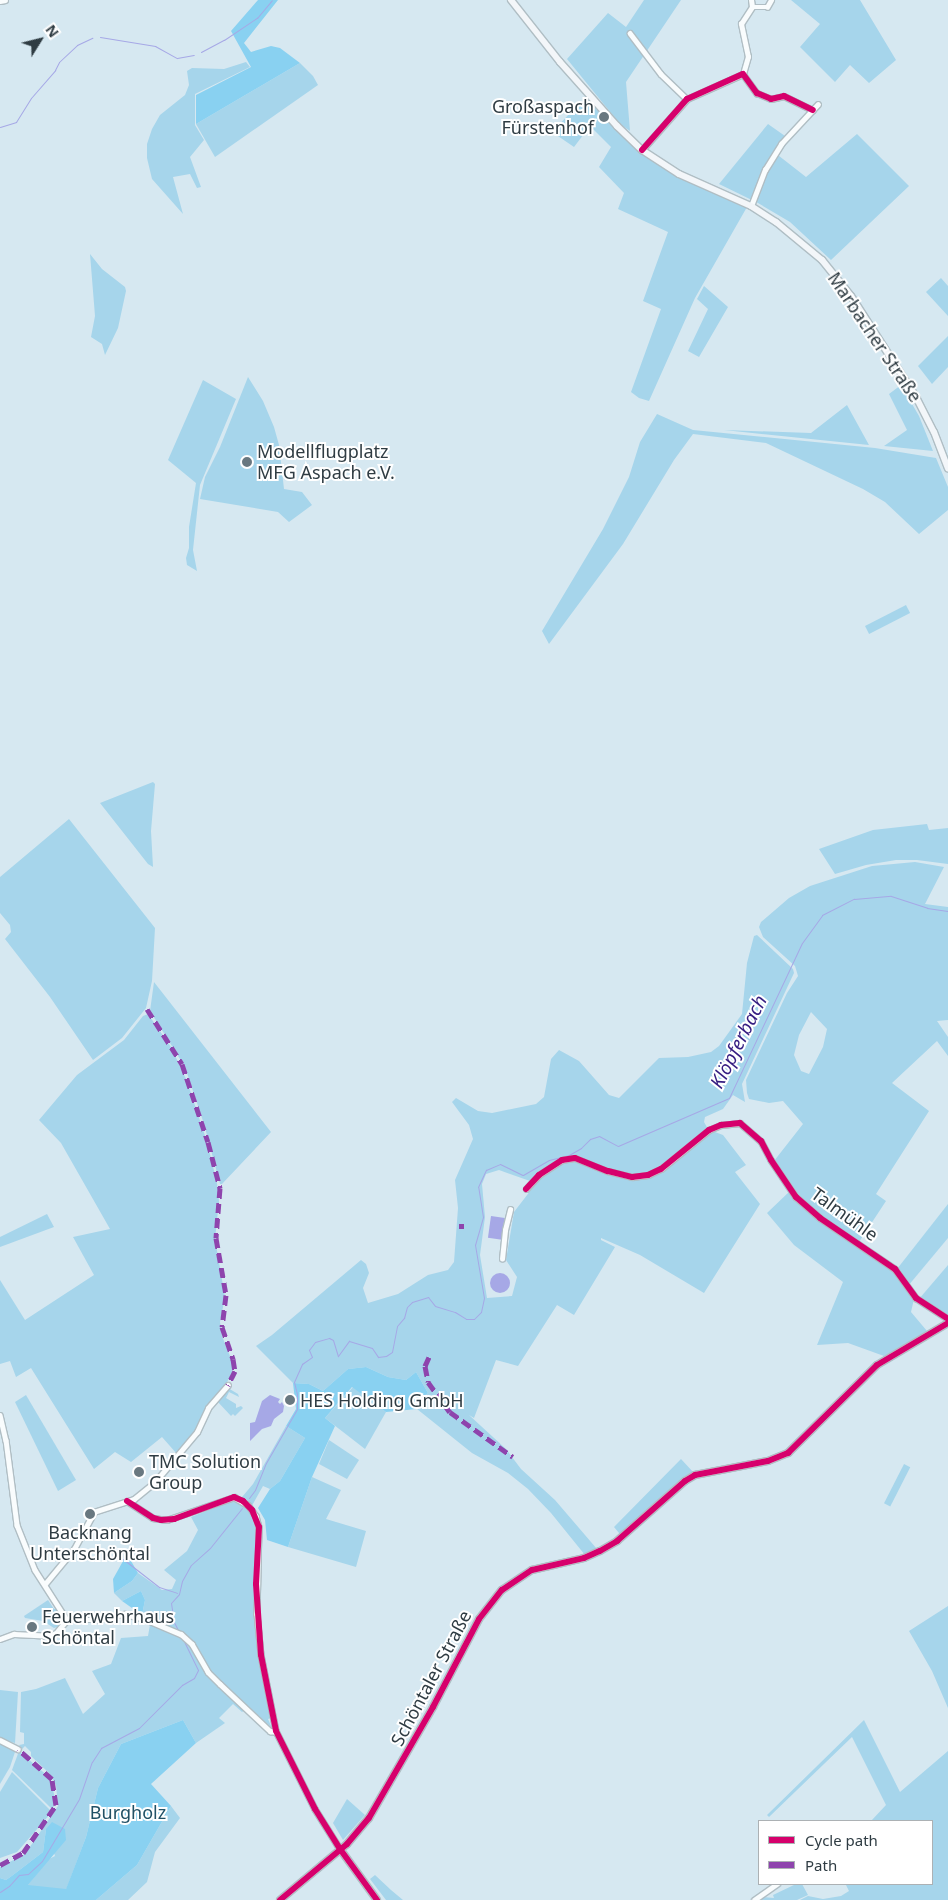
<!DOCTYPE html>
<html>
<head>
<meta charset="utf-8">
<style>
  body { margin:0 }
  #map { position:relative; width:948px; height:1900px; overflow:hidden; background:#d6e8f1; font-family:"Noto Sans",sans-serif }
  div>[style] { position:absolute }
  [style*='--x'] { left:calc(var(--x)*1px); top:calc(var(--y)*1px); width:calc(var(--w)*1px); rotate:calc(var(--a)*1deg) }
  .green>* { inset:0; background:#a6d5eb; transform-origin:0 0 }
  .forest>* { inset:0; background:#89d1f1 }
  .water>* { inset:0; background:#a6a8e6; transform-origin:0 0 }
  .round { border-radius:50% }
  .stream>* { height:1px; margin:-0.5px; padding:0 0.5px; transform-origin:0.5px; border-radius:0.5px; background:#a6a8e6 }
  .roads { filter:drop-shadow(1px 0 #b0bec4) drop-shadow(-1px 0 #b0bec4) drop-shadow(0 1px #b0bec4) drop-shadow(0 -1px #b0bec4) }
  .street>* { height:4.5px; margin:-2.25px; padding:0 2.25px; transform-origin:2.25px; border-radius:2.25px; background:#f9fcfd }
  .secondary>* { height:6px; margin:-3px; padding:0 3px; transform-origin:3px; border-radius:3px; background:#f3f6f9 }
  .quiet>* { height:5px; margin-top:-2.5px; transform-origin:0; background:repeating-linear-gradient(90deg,#8e44ad 0 10px,transparent 0 15px) }
  .cycleway>* { height:6px; margin:-3px; padding:0 3px; transform-origin:3px; border-radius:3px; background:#d6006c }
  .dots>* { width:14px; height:14px; translate:-50% -50%; box-sizing:border-box; border:2px solid #fff; border-radius:50% }
  span { translate:-50% -50%; white-space:nowrap; text-align:center; line-height:1.15; -webkit-text-stroke:4px #fff; paint-order:stroke }
  .poi-label { font-size:18px; color:#2f3c43 }
  .right { translate:-100% -50%; text-align:right }
  .left { translate:0 -50%; text-align:left }
  .street-label { font-size:18px; color:#2f3c43 }
  .park-label { font-size:18px; color:#215166 }
  .water-label { font-size:19px; color:#361e82; font-style:italic }
  .legend { position:absolute; left:758px; top:1820px; width:175px; height:65px; box-sizing:border-box; background:#fff; border:1px solid #acb1b4; margin:0; padding:6px 9px; list-style:none; font-size:15px; color:#2f3c43 }
  .legend li { display:flex; align-items:center; gap:10px; height:25px }
  .legend b { width:25px; border:1px solid #acb1b4 }
  .north { position:absolute; left:15px; top:15px; width:50px; height:50px; -webkit-text-stroke:4px #fff; paint-order:stroke; rotate:54deg; font-size:14px; font-weight:700; line-height:20px; text-align:center; color:#2f3c43 }
  .north::after { content:''; display:block; margin:auto; width:18px; height:22px; background:#2f3c43; clip-path:polygon(50% 0,100% 100%,50% 72%,0 100%) }
</style>
</head>
<body>
<div id="map">
  <div class="green">
    <i style="clip-path:polygon(644px 0,681px 0,626px 82px,630px 131px,620px 124px,567px 59px,608px 13px,626px 27px)"></i>
    <i style="clip-path:polygon(791px 0,860px 0,896px 60px,869px 83px,850px 65px,835px 82px,800px 47px,820px 24px)"></i>
    <i style="clip-path:polygon(246px 62px,250px 67px,195px 94px,195px 125px,204px 140px,190px 157px,201px 187px,197px 188px,190px 174px,173px 177px,183px 214px,152px 179px,147px 158px,147px 144px,152px 129px,160px 115px,185px 95px,189px 85px,187px 71px,192px 68px,224px 69px)"></i>
    <i style="clip-path:polygon(300px 63px,313px 76px,318px 85px,215px 157px,196px 124px)"></i>
    <i style="clip-path:polygon(589px 100px,605px 120px,643px 153px,747px 207px,695px 298px,649px 401px,639px 398px,631px 392px,661px 309px,643px 301px,668px 232px,618px 209px,624px 193px,599px 167px,611px 147px,590px 126px,574px 147px,552px 132px,573px 110px)"></i>
    <i style="clip-path:polygon(768px 124px,785px 136px,774px 152px,806px 177px,857px 134px,909px 186px,831px 260px,790px 222px,758px 203px,719px 184px)"></i>
    <i style="clip-path:polygon(90px 254px,102px 269px,125px 287px,126px 291px,118px 328px,105px 355px,102px 344px,91px 337px,95px 316px)"></i>
    <i style="clip-path:polygon(941px 278px,948px 286px,948px 316px,926px 292px)"></i>
    <i style="clip-path:polygon(704px 286px,728px 307px,699px 357px,688px 351px,708px 309px,697px 299px)"></i>
    <i style="clip-path:polygon(948px 336px,948px 367px,932px 384px,918px 366px)"></i>
    <i style="clip-path:polygon(248px 377px,263px 401px,274px 427px,279px 445px,284px 489px,302px 492px,312px 505px,289px 522px,278px 512px,200px 499px,205px 477px,220px 447px)"></i>
    <i style="clip-path:polygon(203px 380px,236px 399px,200px 485px,193px 550px,197px 571px,187px 565px,186px 558px,189px 548px,189px 527px,196px 483px,168px 460px)"></i>
    <i style="clip-path:polygon(901px 385px,919px 416px,933px 451px,884px 446px,907px 430px,889px 394px)"></i>
    <i style="clip-path:polygon(847px 405px,869px 445px,724px 430px,811px 433px)"></i>
    <i style="clip-path:polygon(657px 414px,693px 430px,875px 448px,936px 458px,948px 487px,948px 510px,919px 534px,885px 502px,863px 489px,766px 443px,693px 434px,674px 460px,623px 544px,549px 644px,542px 631px,603px 529px,629px 477px,640px 442px)"></i>
    <i style="left:906px;top:605px;width:9px;height:46px;rotate:63deg"></i>
    <i style="clip-path:polygon(153px 782px,155px 784px,151px 831px,153px 867px,148px 864px,100px 803px)"></i>
    <i style="clip-path:polygon(69px 819px,155px 928px,152px 981px,146px 1008px,122px 1038px,93px 1060px,50px 997px,5px 939px,11px 932px,10px 925px,0 913px,0 877px)"></i>
    <i style="clip-path:polygon(927px 824px,929px 830px,948px 828px,948px 864px,917px 860px,896px 860px,866px 865px,835px 874px,819px 849px,873px 830px)"></i>
    <i style="clip-path:polygon(evenodd,915px 862px,944px 867px,925px 904px,948px 907px,948px 1020px,937px 1021px,948px 1037px,948px 1056px,937px 1041px,892px 1083px,929px 1111px,876px 1194px,886px 1201px,859px 1242px,821px 1216px,798px 1196px,774px 1161px,803px 1124px,783px 1101px,769px 1103px,749px 1099px,747px 1093px,746px 1080px,787px 993px,798px 976px,795px 966px,763px 937px,759px 927px,761px 922px,789px 898px,810px 886px,872px 866px,915px 862px,811px 1012px,827px 1029px,823px 1047px,809px 1074px,801px 1071px,794px 1055px,799px 1035px,811px 1012px)"></i>
    <i style="clip-path:polygon(757px 935px,793px 969px,794px 973px,742px 1084px,745px 1102px,733px 1095px,723px 1109px,705px 1117px,704px 1122px,708px 1129px,674px 1158px,647px 1173px,632px 1176px,576px 1158px,575px 1155px,562px 1158px,530px 1181px,499px 1170px,486px 1174px,482px 1184px,485px 1217px,480px 1255px,487px 1298px,512px 1296px,517px 1277px,506px 1260px,514px 1212px,534px 1186px,532px 1183px,562px 1162px,574px 1159px,606px 1173px,632px 1179px,648px 1177px,664px 1169px,709px 1131px,715px 1132px,723px 1135px,746px 1165px,735px 1172px,760px 1204px,704px 1293px,640px 1255px,601px 1238px,601px 1240px,615px 1247px,574px 1315px,557px 1305px,518px 1366px,496px 1360px,474px 1418px,469px 1415px,506px 1449px,521px 1469px,555px 1500px,597px 1549px,585px 1555px,551px 1513px,528px 1489px,508px 1473px,472px 1453px,417px 1409px,413px 1404px,428px 1393px,416px 1372px,406px 1380px,388px 1377px,366px 1367px,348px 1369px,323px 1391px,309px 1384px,293px 1383px,256px 1346px,272px 1335px,361px 1260px,366px 1264px,369px 1273px,363px 1288px,368px 1303px,398px 1294px,428px 1275px,448px 1270px,454px 1262px,458px 1208px,455px 1180px,473px 1139px,469px 1125px,452px 1102px,456px 1098px,478px 1111px,492px 1113px,536px 1104px,544px 1097px,551px 1059px,559px 1050px,579px 1061px,609px 1095px,619px 1098px,659px 1058px,688px 1057px,711px 1052px,719px 1046px,742px 1014px,747px 963px,754px 936px)"></i>
    <i style="clip-path:polygon(154px 982px,271px 1132px,222px 1184px,220px 1184px,204px 1124px,185px 1067px,150px 1011px)"></i>
    <i style="clip-path:polygon(148px 1014px,171px 1047px,187px 1081px,207px 1142px,217px 1183px,219px 1201px,215px 1239px,225px 1297px,220px 1322px,222px 1336px,232px 1361px,232px 1373px,225px 1386px,208px 1406px,196px 1431px,177px 1454px,162px 1437px,131px 1462px,115px 1452px,94px 1469px,31px 1368px,16px 1377px,10px 1361px,0 1364px,0 1280px,25px 1320px,94px 1275px,73px 1237px,110px 1229px,61px 1143px,39px 1120px,77px 1075px,124px 1040px,143px 1016px)"></i>
    <i style="clip-path:polygon(790px 1191px,800px 1203px,892px 1269px,914px 1299px,911px 1312px,927px 1331px,926px 1334px,884px 1356px,848px 1343px,817px 1345px,843px 1282px,794px 1245px,767px 1213px)"></i>
    <i style="clip-path:polygon(948px 1204px,948px 1238px,908px 1286px,897px 1269px)"></i>
    <i style="clip-path:polygon(47px 1214px,54px 1227px,0 1247px,0 1237px)"></i>
    <i style="clip-path:polygon(948px 1265px,948px 1316px,919px 1299px)"></i>
    <i style="clip-path:polygon(353px 1387px,386px 1412px,365px 1449px,325px 1418px)"></i>
    <i style="clip-path:polygon(228px 1388px,238px 1394px,239px 1397px,229px 1392px,226px 1398px,236px 1404px,236px 1408px,241px 1406px,243px 1408px,235px 1416px,233px 1414px,231px 1416px,217px 1401px)"></i>
    <i style="clip-path:polygon(26px 1395px,76px 1480px,58px 1491px,15px 1402px)"></i>
    <i style="clip-path:polygon(286px 1426px,305px 1438px,280px 1481px,270px 1489px,263px 1486px,249px 1511px,256px 1527px,255px 1614px,259px 1655px,271px 1718px,268px 1719px,272px 1728px,249px 1707px,242px 1712px,233px 1704px,219px 1718px,225px 1723px,196px 1743px,183px 1720px,121px 1744px,98px 1788px,86px 1837px,66px 1890px,27px 1886px,49px 1859px,55px 1856px,46px 1829px,43px 1852px,13px 1875px,6px 1880px,0 1878px,0 1867px,25px 1854px,58px 1806px,56px 1785px,49px 1773px,31px 1756px,31px 1752px,25px 1746px,22px 1749px,19px 1745px,24px 1744px,24px 1733px,20px 1732px,21px 1692px,36px 1689px,65px 1678px,83px 1714px,105px 1694px,92px 1671px,111px 1664px,121px 1638px,148px 1636px,151px 1619px,142px 1615px,145px 1600px,141px 1591px,122px 1601px,114px 1593px,132px 1581px,138px 1573px,162px 1590px,172px 1589px,176px 1580px,164px 1570px,187px 1551px,198px 1530px,191px 1517px,242px 1497px,253px 1484px)"></i>
    <i style="clip-path:polygon(329px 1440px,359px 1460px,347px 1479px,319px 1464px)"></i>
    <i style="clip-path:polygon(681px 1459px,694px 1473px,682px 1480px,621px 1533px,619px 1533px,614px 1527px)"></i>
    <i style="left:904px;top:1464px;width:7px;height:44px;rotate:27deg"></i>
    <i style="clip-path:polygon(312px 1477px,341px 1490px,326px 1519px,366px 1531px,356px 1567px,288px 1547px)"></i>
    <i style="clip-path:polygon(48px 1600px,54px 1609px,57px 1608px,62px 1615px,62px 1622px,57px 1627px,54px 1628px,43px 1621px,25px 1618px,24px 1616px)"></i>
    <i style="clip-path:polygon(948px 1606px,948px 1708px,932px 1671px,909px 1631px)"></i>
    <i style="clip-path:polygon(0 1690px,18px 1692px,15px 1743px,0 1739px)"></i>
    <i style="clip-path:polygon(864px 1720px,900px 1792px,948px 1751px,948px 1900px,800px 1900px,808px 1896px,823px 1899px,841px 1896px,849px 1891px,846px 1885px,848px 1884px,932px 1884px,932px 1821px,871px 1821px,886px 1805px,852px 1737px,769px 1817px,767px 1815px)"></i>
    <i style="clip-path:polygon(0 1742px,16px 1749px,10px 1767px,0 1784px)"></i>
    <i style="clip-path:polygon(19px 1751px,50px 1778px,55px 1798px,53px 1810px,12px 1770px)"></i>
    <i style="clip-path:polygon(12px 1772px,52px 1812px,17px 1852px,0 1858px,0 1792px)"></i>
    <i style="clip-path:polygon(347px 1799px,365px 1815px,343px 1840px,333px 1823px)"></i>
    <i style="clip-path:polygon(171px 1806px,180px 1818px,155px 1852px,147px 1882px,128px 1900px,96px 1900px,137px 1865px)"></i>
    <i style="clip-path:polygon(375px 1875px,391px 1890px,403px 1900px,386px 1900px,370px 1879px)"></i>
    <i style="clip-path:polygon(796px 1884px,802px 1884px,808px 1895px,797px 1900px,757px 1900px,763px 1897px,774px 1898px,773px 1895px)"></i>
  </div>
  <div class="forest">
    <i style="clip-path:polygon(258px 0,278px 0,244px 43px,251px 52px,271px 46px,280px 48px,300px 63px,196px 124px,196px 95px,251px 67px,231px 31px)"></i>
    <i style="clip-path:polygon(366px 1367px,388px 1377px,406px 1380px,416px 1372px,428px 1393px,414px 1404px,417px 1409px,386px 1412px,352px 1387px,325px 1418px,335px 1426px,312px 1477px,288px 1547px,267px 1540px,265px 1520px,258px 1508px,270px 1489px,280px 1481px,305px 1438px,286px 1426px,296px 1409px,293px 1383px,309px 1384px,323px 1391px,348px 1369px)"></i>
    <i style="clip-path:polygon(127px 1554px,138px 1573px,132px 1581px,114px 1593px,113px 1579px)"></i>
    <i style="clip-path:polygon(141px 1591px,145px 1600px,142px 1615px,122px 1601px)"></i>
    <i style="clip-path:polygon(183px 1720px,196px 1743px,151px 1784px,171px 1806px,137px 1865px,96px 1900px,0 1900px,0 1878px,6px 1880px,13px 1875px,43px 1852px,46px 1829px,52px 1822px,65px 1829px,66px 1840px,28px 1885px,66px 1889px,86px 1837px,98px 1788px,121px 1744px)"></i>
  </div>
  <div class="water">
    <i style="left:491px;top:1216px;width:14px;height:22px;rotate:8deg"></i>
    <i class="round" style="left:490px;top:1273px;width:20px;height:20px"></i>
    <i style="clip-path:polygon(270px 1395px,280px 1399px,278px 1402px,280px 1404px,282px 1402px,284px 1406px,283px 1412px,274px 1419px,271px 1426px,262px 1429px,250px 1441px,250px 1423px,255px 1422px,262px 1401px)"></i>
  </div>
  <div class="stream">
    <i style="--x:100;--y:37;--w:56;--a:9.3"></i>
    <i style="--x:155;--y:46;--w:25;--a:29"></i>
    <i style="--x:177;--y:58;--w:17;--a:-10"></i>
    <i style="--x:201;--y:52;--w:26;--a:-28"></i>
    <i style="--x:224;--y:40;--w:40;--a:-34"></i>
    <i style="--x:257;--y:18;--w:23;--a:-50"></i>
    <i style="--x:0;--y:127;--w:17;--a:-17"></i>
    <i style="--x:16;--y:122;--w:28;--a:-58"></i>
    <i style="--x:31;--y:98;--w:37;--a:-49"></i>
    <i style="--x:55;--y:70;--w:9;--a:-63"></i>
    <i style="--x:59;--y:62;--w:25;--a:-43"></i>
    <i style="--x:77;--y:45;--w:17;--a:-25"></i>
    <i style="--x:249;--y:1498;--w:10;--a:-53"></i>
    <i style="--x:255;--y:1490;--w:29;--a:-68"></i>
    <i style="--x:266;--y:1463;--w:62;--a:-60.1"></i>
    <i style="--x:297;--y:1409;--w:15;--a:-90"></i>
    <i style="--x:297;--y:1394;--w:12;--a:-104"></i>
    <i style="--x:294;--y:1382;--w:20;--a:-66"></i>
    <i style="--x:302;--y:1364;--w:12;--a:-35"></i>
    <i style="--x:312;--y:1357;--w:8;--a:-113"></i>
    <i style="--x:309;--y:1350;--w:10;--a:-53"></i>
    <i style="--x:315;--y:1342;--w:15;--a:-16"></i>
    <i style="--x:329;--y:1338;--w:4;--a:27"></i>
    <i style="--x:333;--y:1340;--w:17;--a:73"></i>
    <i style="--x:338;--y:1356;--w:19;--a:-54"></i>
    <i style="--x:349;--y:1341;--w:24;--a:17"></i>
    <i style="--x:372;--y:1348;--w:11;--a:56"></i>
    <i style="--x:378;--y:1357;--w:8;--a:-7"></i>
    <i style="--x:386;--y:1356;--w:7;--a:-34"></i>
    <i style="--x:392;--y:1352;--w:26;--a:-79"></i>
    <i style="--x:397;--y:1326;--w:11;--a:-49"></i>
    <i style="--x:404;--y:1318;--w:11;--a:-75"></i>
    <i style="--x:407;--y:1307;--w:7;--a:-45"></i>
    <i style="--x:412;--y:1302;--w:17;--a:-17"></i>
    <i style="--x:428;--y:1297;--w:11;--a:52"></i>
    <i style="--x:435;--y:1306;--w:21;--a:17"></i>
    <i style="--x:455;--y:1312;--w:13;--a:32"></i>
    <i style="--x:466;--y:1319;--w:8;--a:0"></i>
    <i style="--x:474;--y:1319;--w:10;--a:-45"></i>
    <i style="--x:481;--y:1312;--w:14;--a:-78"></i>
    <i style="--x:484;--y:1298;--w:54;--a:-99.6"></i>
    <i style="--x:475;--y:1245;--w:29;--a:-74"></i>
    <i style="--x:483;--y:1217;--w:30;--a:-99"></i>
    <i style="--x:478;--y:1187;--w:19;--a:-65"></i>
    <i style="--x:486;--y:1170;--w:15;--a:-23"></i>
    <i style="--x:500;--y:1164;--w:25;--a:26"></i>
    <i style="--x:523;--y:1175;--w:30;--a:-30"></i>
    <i style="--x:549;--y:1160;--w:21;--a:-14"></i>
    <i style="--x:569;--y:1155;--w:14;--a:-30"></i>
    <i style="--x:581;--y:1148;--w:13;--a:-45"></i>
    <i style="--x:590;--y:1139;--w:9;--a:-18"></i>
    <i style="--x:599;--y:1136;--w:21;--a:28"></i>
    <i style="--x:618;--y:1146;--w:121;--a:-23.4"></i>
    <i style="--x:729;--y:1098;--w:171;--a:-64.8"></i>
    <i style="--x:802;--y:943;--w:34;--a:-54"></i>
    <i style="--x:822;--y:915;--w:36;--a:-27"></i>
    <i style="--x:854;--y:899;--w:37;--a:-5"></i>
    <i style="--x:891;--y:896;--w:38;--a:18"></i>
    <i style="--x:927;--y:908;--w:21;--a:8"></i>
    <i style="--x:111;--y:1550;--w:13;--a:39"></i>
    <i style="--x:123;--y:1559;--w:46;--a:37.9"></i>
    <i style="--x:159;--y:1587;--w:19;--a:18"></i>
    <i style="--x:179;--y:1632;--w:11;--a:-117"></i>
    <i style="--x:174;--y:1622;--w:19;--a:-99"></i>
    <i style="--x:171;--y:1603;--w:12;--a:-48"></i>
    <i style="--x:179;--y:1594;--w:13;--a:-77"></i>
    <i style="--x:182;--y:1581;--w:18;--a:-61"></i>
    <i style="--x:191;--y:1565;--w:25;--a:-42"></i>
    <i style="--x:210;--y:1548;--w:51;--a:-51.3"></i>
    <i style="--x:0;--y:1892;--w:11;--a:-34"></i>
    <i style="--x:9;--y:1886;--w:15;--a:-48"></i>
    <i style="--x:19;--y:1875;--w:9;--a:-6"></i>
    <i style="--x:28;--y:1874;--w:19;--a:-43"></i>
    <i style="--x:42;--y:1861;--w:72;--a:-59.2"></i>
    <i style="--x:79;--y:1799;--w:39;--a:-71"></i>
    <i style="--x:92;--y:1762;--w:17;--a:-57"></i>
    <i style="--x:101;--y:1748;--w:43;--a:-27.8"></i>
    <i style="--x:139;--y:1728;--w:61;--a:-45"></i>
    <i style="--x:182;--y:1685;--w:14;--a:-30"></i>
    <i style="--x:194;--y:1678;--w:9;--a:-63"></i>
    <i style="--x:198;--y:1670;--w:37;--a:-116"></i>
  </div>
  <div class="roads">
    <div class="street">
      <i style="--x:0;--y:1;--w:5;--a:-11"></i>
      <i style="--x:752;--y:7;--w:15;--a:0"></i>
      <i style="--x:767;--y:7;--w:8;--a:-60"></i>
      <i style="--x:630;--y:33;--w:51;--a:52.9"></i>
      <i style="--x:661;--y:74;--w:36;--a:44"></i>
      <i style="--x:743;--y:74;--w:18;--a:-74"></i>
      <i style="--x:748;--y:57;--w:34;--a:-102"></i>
      <i style="--x:741;--y:24;--w:20;--a:-57"></i>
      <i style="--x:752;--y:7;--w:7;--a:-98"></i>
      <i style="--x:642;--y:150;--w:68;--a:-48.6"></i>
      <i style="--x:687;--y:99;--w:61;--a:-24.1"></i>
      <i style="--x:743;--y:74;--w:24;--a:54"></i>
      <i style="--x:757;--y:93;--w:15;--a:23"></i>
      <i style="--x:771;--y:99;--w:13;--a:-13"></i>
      <i style="--x:784;--y:96;--w:32;--a:26"></i>
      <i style="--x:751;--y:206;--w:39;--a:-69"></i>
      <i style="--x:765;--y:170;--w:31;--a:-58"></i>
      <i style="--x:781;--y:144;--w:54;--a:-47.2"></i>
      <i style="--x:526;--y:1189;--w:19;--a:-47"></i>
      <i style="--x:539;--y:1175;--w:27;--a:-33"></i>
      <i style="--x:562;--y:1160;--w:13;--a:-9"></i>
      <i style="--x:575;--y:1158;--w:35;--a:22"></i>
      <i style="--x:608;--y:1171;--w:25;--a:14"></i>
      <i style="--x:632;--y:1177;--w:16;--a:-7"></i>
      <i style="--x:648;--y:1175;--w:14;--a:-25"></i>
      <i style="--x:661;--y:1169;--w:62;--a:-39.1"></i>
      <i style="--x:709;--y:1130;--w:13;--a:-23"></i>
      <i style="--x:721;--y:1125;--w:19;--a:-6"></i>
      <i style="--x:740;--y:1123;--w:28;--a:41"></i>
      <i style="--x:761;--y:1141;--w:21;--a:62"></i>
      <i style="--x:771;--y:1160;--w:45;--a:56"></i>
      <i style="--x:796;--y:1197;--w:32;--a:41"></i>
      <i style="--x:820;--y:1218;--w:91;--a:34.2"></i>
      <i style="--x:895;--y:1269;--w:36;--a:54"></i>
      <i style="--x:916;--y:1298;--w:38;--a:33"></i>
      <i style="--x:502;--y:1259;--w:29;--a:-84"></i>
      <i style="--x:505;--y:1230;--w:21;--a:-76"></i>
      <i style="--x:0;--y:1415;--w:26;--a:77"></i>
      <i style="--x:6;--y:1440;--w:86;--a:82.6"></i>
      <i style="--x:17;--y:1525;--w:48;--a:68.2"></i>
      <i style="--x:35;--y:1570;--w:59;--a:57.4"></i>
      <i style="--x:127;--y:1501;--w:31;--a:33"></i>
      <i style="--x:153;--y:1518;--w:14;--a:8"></i>
      <i style="--x:167;--y:1520;--w:71;--a:-18.9"></i>
      <i style="--x:234;--y:1497;--w:16;--a:30"></i>
      <i style="--x:248;--y:1505;--w:14;--a:54"></i>
      <i style="--x:256;--y:1516;--w:11;--a:75"></i>
      <i style="--x:259;--y:1527;--w:87;--a:91.3"></i>
      <i style="--x:257;--y:1614;--w:41;--a:84.4"></i>
      <i style="--x:261;--y:1655;--w:77;--a:78.8"></i>
      <i style="--x:276;--y:1731;--w:87;--a:63.4"></i>
      <i style="--x:315;--y:1809;--w:47;--a:58"></i>
      <i style="--x:45;--y:1584;--w:45;--a:-50.4"></i>
      <i style="--x:74;--y:1549;--w:42;--a:-61.6"></i>
      <i style="--x:94;--y:1512;--w:42;--a:-18"></i>
      <i style="--x:134;--y:1499;--w:27;--a:-39"></i>
      <i style="--x:155;--y:1482;--w:65;--a:-50"></i>
      <i style="--x:197;--y:1432;--w:26;--a:-65"></i>
      <i style="--x:208;--y:1408;--w:30;--a:-49"></i>
      <i style="--x:67;--y:1620;--w:28;--a:0"></i>
      <i style="--x:95;--y:1620;--w:30;--a:-12"></i>
      <i style="--x:124;--y:1614;--w:22;--a:13"></i>
      <i style="--x:145;--y:1619;--w:39;--a:23"></i>
      <i style="--x:181;--y:1634;--w:15;--a:42"></i>
      <i style="--x:192;--y:1644;--w:32;--a:60"></i>
      <i style="--x:208;--y:1672;--w:17;--a:45"></i>
      <i style="--x:220;--y:1684;--w:69;--a:43.2"></i>
      <i style="--x:270;--y:1731;--w:6;--a:9"></i>
      <i style="--x:0;--y:1639;--w:15;--a:-20"></i>
      <i style="--x:14;--y:1634;--w:35;--a:3"></i>
      <i style="--x:49;--y:1636;--w:8;--a:-23"></i>
      <i style="--x:56;--y:1633;--w:17;--a:-50"></i>
      <i style="--x:0;--y:1740;--w:20;--a:27"></i>
      <i style="--x:754;--y:1900;--w:28;--a:-35"></i>
    </div>
    <div class="secondary">
      <i style="--x:511;--y:0;--w:79;--a:51.7"></i>
      <i style="--x:560;--y:62;--w:86;--a:48.3"></i>
      <i style="--x:617;--y:126;--w:35;--a:44"></i>
      <i style="--x:642;--y:150;--w:44;--a:33"></i>
      <i style="--x:679;--y:174;--w:79;--a:24"></i>
      <i style="--x:751;--y:206;--w:30;--a:33"></i>
      <i style="--x:776;--y:222;--w:60;--a:39.6"></i>
      <i style="--x:822;--y:260;--w:46;--a:51.1"></i>
      <i style="--x:851;--y:296;--w:120;--a:57.2"></i>
      <i style="--x:916;--y:397;--w:39;--a:63"></i>
      <i style="--x:934;--y:432;--w:39;--a:69"></i>
      <i style="--x:340;--y:1849;--w:63;--a:54"></i>
      <i style="--x:280;--y:1900;--w:87;--a:-39.9"></i>
      <i style="--x:347;--y:1844;--w:34;--a:-50"></i>
      <i style="--x:369;--y:1818;--w:128;--a:-60"></i>
      <i style="--x:433;--y:1707;--w:99;--a:-62.4"></i>
      <i style="--x:479;--y:1619;--w:37;--a:-52"></i>
      <i style="--x:502;--y:1590;--w:36;--a:-34"></i>
      <i style="--x:532;--y:1570;--w:53;--a:-13"></i>
      <i style="--x:584;--y:1558;--w:17;--a:-24"></i>
      <i style="--x:600;--y:1551;--w:20;--a:-30"></i>
      <i style="--x:617;--y:1541;--w:91;--a:-41.4"></i>
      <i style="--x:685;--y:1481;--w:12;--a:-31"></i>
      <i style="--x:695;--y:1475;--w:74;--a:-10.9"></i>
      <i style="--x:768;--y:1461;--w:22;--a:-22"></i>
      <i style="--x:788;--y:1453;--w:125;--a:-44.7"></i>
      <i style="--x:877;--y:1365;--w:82;--a:-30.6"></i>
    </div>
  </div>
  <div class="quiet">
    <i style="--x:147;--y:1009;--w:65;--a:57.5"></i>
    <i style="--x:182;--y:1064;--w:82;--a:71.6"></i>
    <i style="--x:208;--y:1142;--w:48;--a:75.4"></i>
    <i style="--x:220;--y:1188;--w:50;--a:94.6"></i>
    <i style="--x:216;--y:1238;--w:58;--a:80"></i>
    <i style="--x:226;--y:1295;--w:32;--a:97"></i>
    <i style="--x:222;--y:1327;--w:34;--a:71"></i>
    <i style="--x:233;--y:1359;--w:12;--a:81"></i>
    <i style="--x:235;--y:1371;--w:16;--a:117"></i>
    <i style="--x:459;--y:1226;--w:5;--a:0"></i>
    <i style="--x:429;--y:1357;--w:10;--a:114"></i>
    <i style="--x:425;--y:1366;--w:16;--a:79"></i>
    <i style="--x:428;--y:1382;--w:37;--a:54"></i>
    <i style="--x:450;--y:1412;--w:77;--a:35.5"></i>
    <i style="--x:0;--y:1865;--w:26;--a:-28"></i>
    <i style="--x:23;--y:1853;--w:58;--a:-55.5"></i>
    <i style="--x:56;--y:1805;--w:26;--a:-99"></i>
    <i style="--x:52;--y:1779;--w:45;--a:-138.6"></i>
  </div>
  <div class="cycleway">
    <i style="--x:642;--y:150;--w:68;--a:-48.6"></i>
    <i style="--x:687;--y:99;--w:61;--a:-24.1"></i>
    <i style="--x:743;--y:74;--w:24;--a:54"></i>
    <i style="--x:757;--y:93;--w:15;--a:23"></i>
    <i style="--x:771;--y:99;--w:13;--a:-13"></i>
    <i style="--x:784;--y:96;--w:32;--a:26"></i>
    <i style="--x:526;--y:1189;--w:19;--a:-47"></i>
    <i style="--x:539;--y:1175;--w:27;--a:-33"></i>
    <i style="--x:562;--y:1160;--w:13;--a:-9"></i>
    <i style="--x:575;--y:1158;--w:35;--a:22"></i>
    <i style="--x:608;--y:1171;--w:25;--a:14"></i>
    <i style="--x:632;--y:1177;--w:16;--a:-7"></i>
    <i style="--x:648;--y:1175;--w:14;--a:-25"></i>
    <i style="--x:661;--y:1169;--w:62;--a:-39.1"></i>
    <i style="--x:709;--y:1130;--w:13;--a:-23"></i>
    <i style="--x:721;--y:1125;--w:19;--a:-6"></i>
    <i style="--x:740;--y:1123;--w:28;--a:41"></i>
    <i style="--x:761;--y:1141;--w:21;--a:62"></i>
    <i style="--x:771;--y:1160;--w:45;--a:56"></i>
    <i style="--x:796;--y:1197;--w:32;--a:41"></i>
    <i style="--x:820;--y:1218;--w:91;--a:34.2"></i>
    <i style="--x:895;--y:1269;--w:36;--a:54"></i>
    <i style="--x:916;--y:1298;--w:38;--a:33"></i>
    <i style="--x:127;--y:1501;--w:31;--a:33"></i>
    <i style="--x:153;--y:1518;--w:8;--a:14"></i>
    <i style="--x:161;--y:1520;--w:13;--a:-4"></i>
    <i style="--x:174;--y:1519;--w:64;--a:-20.1"></i>
    <i style="--x:234;--y:1497;--w:10;--a:24"></i>
    <i style="--x:243;--y:1501;--w:13;--a:45"></i>
    <i style="--x:252;--y:1510;--w:18;--a:68"></i>
    <i style="--x:259;--y:1527;--w:57;--a:93"></i>
    <i style="--x:256;--y:1584;--w:71;--a:86"></i>
    <i style="--x:261;--y:1655;--w:77;--a:78.8"></i>
    <i style="--x:276;--y:1731;--w:87;--a:63.4"></i>
    <i style="--x:315;--y:1809;--w:47;--a:58"></i>
    <i style="--x:340;--y:1849;--w:63;--a:54"></i>
    <i style="--x:280;--y:1900;--w:87;--a:-39.9"></i>
    <i style="--x:347;--y:1844;--w:34;--a:-50"></i>
    <i style="--x:369;--y:1818;--w:128;--a:-60"></i>
    <i style="--x:433;--y:1707;--w:99;--a:-62.4"></i>
    <i style="--x:479;--y:1619;--w:37;--a:-52"></i>
    <i style="--x:502;--y:1590;--w:36;--a:-34"></i>
    <i style="--x:532;--y:1570;--w:53;--a:-13"></i>
    <i style="--x:584;--y:1558;--w:17;--a:-24"></i>
    <i style="--x:600;--y:1551;--w:20;--a:-30"></i>
    <i style="--x:617;--y:1541;--w:91;--a:-41.4"></i>
    <i style="--x:685;--y:1481;--w:12;--a:-31"></i>
    <i style="--x:695;--y:1475;--w:74;--a:-10.9"></i>
    <i style="--x:768;--y:1461;--w:22;--a:-22"></i>
    <i style="--x:788;--y:1453;--w:125;--a:-44.7"></i>
    <i style="--x:877;--y:1365;--w:82;--a:-30.6"></i>
  </div>
  <div class="dots">
    <i style="left:604px;top:117px;background:#697880"></i>
    <i style="left:247px;top:462px;background:#697880"></i>
    <i style="left:290px;top:1400px;background:#697880"></i>
    <i style="left:139px;top:1472px;background:#697880"></i>
    <i style="left:90px;top:1514px;background:#697880"></i>
    <i style="left:32px;top:1627px;background:#697880"></i>
  </div>
  <div class="poi-label">
    <span class="right" style="left:594px;top:117px">Großaspach<br>Fürstenhof</span>
    <span class="left" style="left:257px;top:462px">Modellflugplatz<br>MFG Aspach e.V.</span>
    <span class="left" style="left:300px;top:1400px">HES Holding GmbH</span>
    <span class="left" style="left:149px;top:1472px">TMC Solution<br>Group</span>
    <span style="left:90px;top:1543px">Backnang<br>Unterschöntal</span>
    <span class="left" style="left:42px;top:1627px">Feuerwehrhaus<br>Schöntal</span>
  </div>
  <div class="street-label">
    <span style="left:875px;top:337px;rotate:56deg">Marbacher Straße</span>
    <span style="left:845px;top:1214px;rotate:36deg">Talmühle</span>
    <span style="left:431px;top:1678px;rotate:-62deg">Schöntaler Straße</span>
  </div>
  <div class="park-label">
    <span style="left:128px;top:1812px">Burgholz</span>
  </div>
  <div class="water-label">
    <span style="left:739px;top:1042px;rotate:-63deg">Klöpferbach</span>
  </div>
  <ul class="legend">
  <li><b style="height:6px;background:#d6006c"></b>Cycle path</li>
  <li><b style="height:6px;background:#8e44ad"></b>Path</li>
  </ul>
  <div class="north">N</div>
</div>
</body>
</html>
